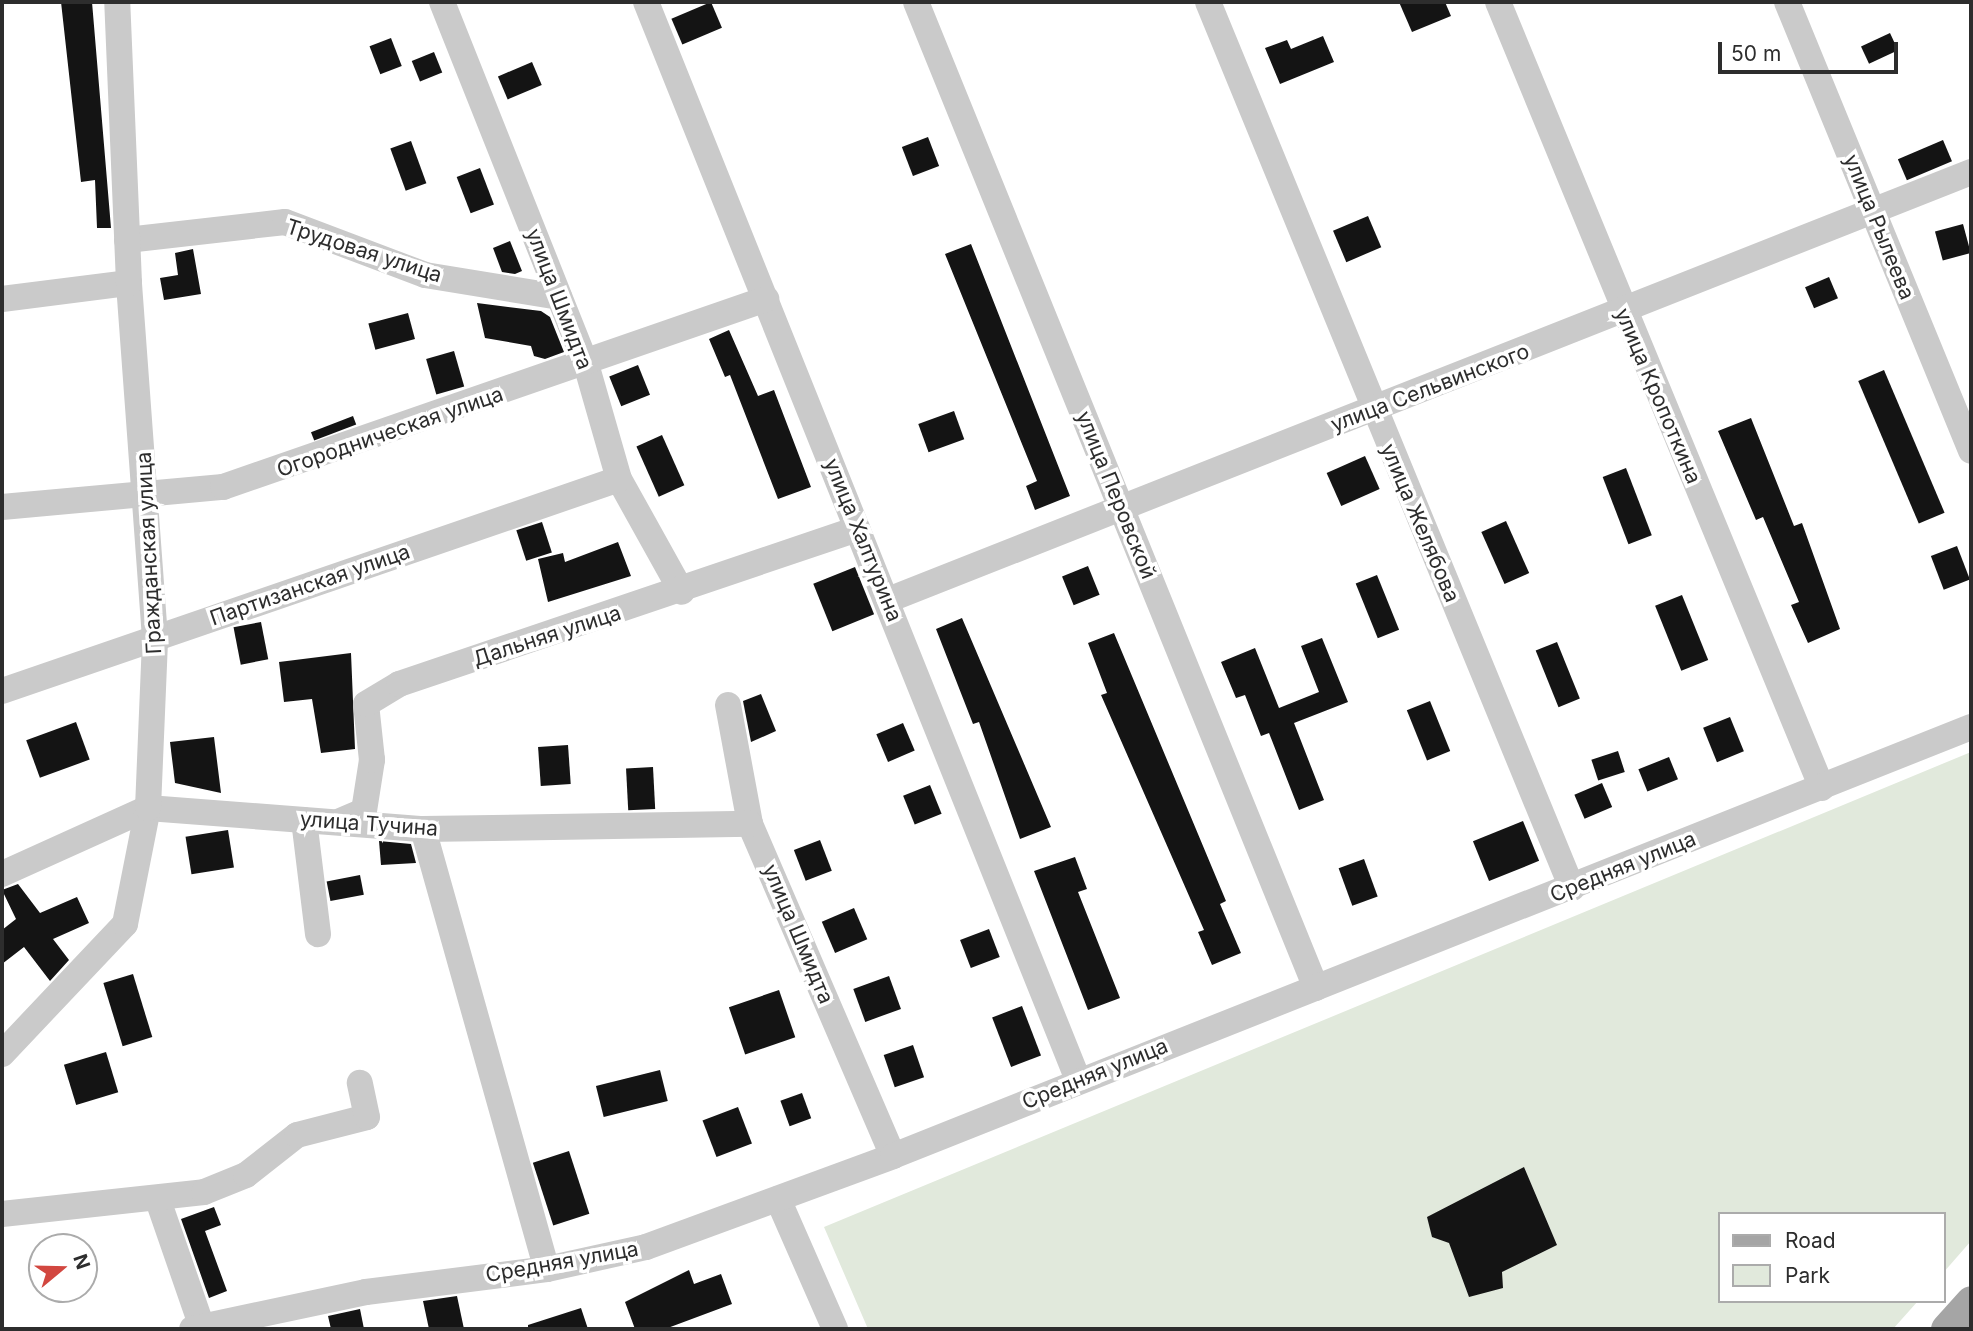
<!DOCTYPE html>
<html>
<head>
<meta charset="utf-8">
<style>
  body { margin:0 }
  #map { position:relative; width:1973px; height:1331px; overflow:hidden; background:#fff; font-family:Inter,sans-serif }
  div>[style] { position:absolute }
  [style*='--x'] { left:calc(var(--x)*1px); top:calc(var(--y)*1px); width:calc(var(--w)*1px); rotate:calc(var(--a)*1deg) }
  .green>* { inset:0; background:#e1e9dc }
  .building>* { inset:0; background:#141414; transform-origin:0 0 }
  .minor>* { height:26px; margin:-13px; padding:0 13px; transform-origin:13px; border-radius:13px; background:#cacaca }
  .major>* { height:33px; margin:-16.5px; padding:0 16.5px; transform-origin:16.5px; border-radius:16.5px; background:#a5a5a5 }
  span { translate:-50% -50%; white-space:nowrap; text-align:center; line-height:1.15; -webkit-text-stroke:7px #fff; paint-order:stroke }
  .street-label { font-size:21px; color:#2d2d2d }
  .frame { position:absolute; inset:0; border:4px solid #2d2d2d; pointer-events:none }
  .legend { position:absolute; left:1718px; top:1212px; width:228px; height:91px; box-sizing:border-box; background:#fff; border:2px solid #ababab; margin:0; padding:9px 12px; list-style:none; font-size:21px; color:#2d2d2d }
  .legend li { display:flex; align-items:center; gap:14px; height:35px }
  .legend b { width:35px; border:2px solid #ababab }
  .north { position:absolute; left:28px; top:1233px; width:70px; height:70px; box-sizing:border-box; background:#fff; border:2px solid #ababab; border-radius:50%; rotate:71deg; font-size:19px; font-weight:700; line-height:28px; text-align:center; color:#2d2d2d }
  .north::after { content:''; display:block; margin:auto; width:24px; height:32px; background:#d24740; clip-path:polygon(50% 0,100% 100%,50% 72%,0 100%) }
  .scale { position:absolute; left:1718px; top:42px; width:180px; height:32px; box-sizing:border-box; border:4px solid #2d2d2d; border-top:0; padding-left:9px; font-size:21px; line-height:24px; white-space:nowrap; color:#2d2d2d; -webkit-text-stroke:5px #fff; paint-order:stroke }
</style>
</head>
<body>
<div id="map">
  <div class="green">
    <i style="clip-path:polygon(1971px 752px,1971px 1241px,1943px 1273px,1943px 1214px,1719px 1214px,1719px 1301px,1918px 1301px,1893px 1329px,868px 1329px,824px 1227px)"></i>
  </div>
  <div class="building">
    <i style="clip-path:polygon(61px 2px,92px 2px,111px 228px,97px 228px,95px 180px,81px 182px)"></i>
    <i style="left:711px;top:2px;width:28px;height:43px;rotate:67deg"></i>
    <i style="clip-path:polygon(1399px 2px,1445px 2px,1451px 16px,1412px 32px)"></i>
    <i style="left:1890px;top:33px;width:19px;height:32px;rotate:65deg"></i>
    <i style="clip-path:polygon(1323px 36px,1334px 62px,1280px 84px,1265px 48px,1287px 40px,1291px 49px)"></i>
    <i style="left:391px;top:38px;width:30px;height:23px;rotate:69deg"></i>
    <i style="left:434px;top:52px;width:22px;height:24px;rotate:68deg"></i>
    <i style="left:532px;top:62px;width:25px;height:37px;rotate:67deg"></i>
    <i style="left:928px;top:137px;width:31px;height:28px;rotate:69deg"></i>
    <i style="left:1943px;top:140px;width:23px;height:49px;rotate:67deg"></i>
    <i style="left:411px;top:141px;width:45px;height:22px;rotate:70deg"></i>
    <i style="left:480px;top:168px;width:39px;height:25px;rotate:69deg"></i>
    <i style="left:1368px;top:216px;width:34px;height:38px;rotate:67deg"></i>
    <i style="left:1963px;top:224px;width:30px;height:29px;rotate:75deg"></i>
    <i style="clip-path:polygon(510px 241px,522px 271px,515px 274px,502px 272px,493px 248px)"></i>
    <i style="clip-path:polygon(971px 244px,1070px 496px,1035px 510px,1026px 486px,1037px 481px,945px 254px)"></i>
    <i style="clip-path:polygon(193px 249px,201px 294px,164px 300px,160px 278px,178px 275px,175px 253px)"></i>
    <i style="left:1829px;top:277px;width:23px;height:26px;rotate:67deg"></i>
    <i style="clip-path:polygon(477px 303px,541px 311px,550px 317px,564px 352px,545px 359px,534px 356px,531px 346px,485px 338px)"></i>
    <i style="left:408px;top:313px;width:27px;height:41px;rotate:75deg"></i>
    <i style="clip-path:polygon(729px 330px,758px 396px,774px 390px,811px 487px,778px 499px,730px 375px,725px 377px,709px 339px)"></i>
    <i style="left:454px;top:351px;width:37px;height:29px;rotate:74deg"></i>
    <i style="left:638px;top:365px;width:32px;height:31px;rotate:68deg"></i>
    <i style="left:1884px;top:370px;width:155px;height:28px;rotate:67deg"></i>
    <i style="left:954px;top:411px;width:30px;height:38px;rotate:70deg"></i>
    <i style="left:353px;top:416px;width:9px;height:45px;rotate:69deg"></i>
    <i style="clip-path:polygon(1751px 418px,1794px 526px,1802px 523px,1840px 629px,1808px 643px,1791px 605px,1799px 602px,1763px 517px,1756px 520px,1718px 431px)"></i>
    <i style="left:662px;top:435px;width:55px;height:28px;rotate:66deg"></i>
    <i style="left:1365px;top:456px;width:36px;height:42px;rotate:66deg"></i>
    <i style="left:1626px;top:468px;width:72px;height:25px;rotate:69deg"></i>
    <i style="left:1506px;top:521px;width:57px;height:27px;rotate:66deg"></i>
    <i style="left:542px;top:522px;width:32px;height:27px;rotate:72deg"></i>
    <i style="clip-path:polygon(618px 542px,631px 576px,548px 602px,538px 559px,563px 553px,565px 562px)"></i>
    <i style="left:1957px;top:546px;width:36px;height:28px;rotate:69deg"></i>
    <i style="left:1088px;top:566px;width:31px;height:28px;rotate:68deg"></i>
    <i style="left:855px;top:567px;width:51px;height:45px;rotate:68deg"></i>
    <i style="left:1377px;top:575px;width:59px;height:23px;rotate:68deg"></i>
    <i style="left:1682px;top:595px;width:70px;height:29px;rotate:68deg"></i>
    <i style="clip-path:polygon(962px 618px,1051px 827px,1020px 839px,979px 722px,973px 724px,936px 629px)"></i>
    <i style="left:261px;top:622px;width:38px;height:28px;rotate:79deg"></i>
    <i style="clip-path:polygon(1114px 633px,1226px 901px,1220px 904px,1241px 953px,1212px 965px,1198px 932px,1204px 930px,1101px 695px,1107px 693px,1088px 643px)"></i>
    <i style="clip-path:polygon(1322px 638px,1348px 702px,1294px 723px,1324px 800px,1299px 810px,1269px 733px,1261px 736px,1245px 695px,1236px 698px,1221px 662px,1255px 648px,1279px 708px,1319px 692px,1301px 646px)"></i>
    <i style="left:1557px;top:642px;width:61px;height:23px;rotate:68deg"></i>
    <i style="clip-path:polygon(351px 653px,355px 749px,321px 753px,312px 699px,284px 702px,279px 662px)"></i>
    <i style="clip-path:polygon(761px 694px,776px 731px,751px 742px,743px 701px)"></i>
    <i style="left:1430px;top:701px;width:54px;height:25px;rotate:68deg"></i>
    <i style="left:1730px;top:717px;width:37px;height:29px;rotate:68deg"></i>
    <i style="left:76px;top:722px;width:40px;height:53px;rotate:70deg"></i>
    <i style="left:903px;top:723px;width:30px;height:29px;rotate:67deg"></i>
    <i style="clip-path:polygon(214px 737px,221px 793px,175px 783px,170px 742px)"></i>
    <i style="left:568px;top:745px;width:39px;height:30px;rotate:86deg"></i>
    <i style="left:1618px;top:751px;width:22px;height:28px;rotate:72deg"></i>
    <i style="left:1669px;top:757px;width:24px;height:33px;rotate:68deg"></i>
    <i style="left:653px;top:767px;width:42px;height:27px;rotate:87deg"></i>
    <i style="left:1602px;top:783px;width:26px;height:30px;rotate:67deg"></i>
    <i style="left:930px;top:785px;width:31px;height:29px;rotate:68deg"></i>
    <i style="left:1523px;top:821px;width:43px;height:54px;rotate:68deg"></i>
    <i style="left:228px;top:830px;width:38px;height:43px;rotate:81deg"></i>
    <i style="left:820px;top:840px;width:33px;height:28px;rotate:69deg"></i>
    <i style="clip-path:polygon(379px 841px,411px 844px,416px 863px,381px 865px)"></i>
    <i style="clip-path:polygon(1075px 857px,1087px 889px,1078px 892px,1120px 998px,1088px 1010px,1034px 871px)"></i>
    <i style="left:1364px;top:859px;width:40px;height:27px;rotate:70deg"></i>
    <i style="left:360px;top:875px;width:20px;height:34px;rotate:79deg"></i>
    <i style="clip-path:polygon(18px 884px,40px 913px,77px 897px,89px 923px,53px 939px,69px 960px,50px 981px,24px 947px,2px 964px,2px 930px,16px 919px,2px 890px)"></i>
    <i style="left:854px;top:908px;width:34px;height:35px;rotate:67deg"></i>
    <i style="left:989px;top:929px;width:30px;height:31px;rotate:69deg"></i>
    <i style="left:133px;top:974px;width:66px;height:31px;rotate:73deg"></i>
    <i style="left:889px;top:976px;width:35px;height:38px;rotate:70deg"></i>
    <i style="left:779px;top:990px;width:50px;height:53px;rotate:71deg"></i>
    <i style="left:1022px;top:1006px;width:53px;height:32px;rotate:69deg"></i>
    <i style="left:913px;top:1045px;width:34px;height:31px;rotate:71deg"></i>
    <i style="left:106px;top:1052px;width:42px;height:44px;rotate:73deg"></i>
    <i style="left:660px;top:1070px;width:32px;height:66px;rotate:76deg"></i>
    <i style="left:802px;top:1093px;width:27px;height:23px;rotate:70deg"></i>
    <i style="left:738px;top:1107px;width:39px;height:38px;rotate:69deg"></i>
    <i style="left:569px;top:1151px;width:66px;height:38px;rotate:72deg"></i>
    <i style="clip-path:polygon(1524px 1167px,1557px 1245px,1502px 1272px,1503px 1288px,1469px 1297px,1449px 1243px,1432px 1237px,1427px 1217px)"></i>
    <i style="clip-path:polygon(214px 1207px,221px 1225px,205px 1231px,227px 1291px,209px 1298px,181px 1219px)"></i>
    <i style="clip-path:polygon(689px 1270px,694px 1284px,721px 1274px,732px 1304px,665px 1329px,635px 1329px,625px 1302px)"></i>
    <i style="clip-path:polygon(457px 1296px,464px 1329px,429px 1329px,423px 1301px)"></i>
    <i style="clip-path:polygon(581px 1308px,588px 1329px,528px 1329px,528px 1325px)"></i>
    <i style="clip-path:polygon(360px 1309px,364px 1329px,331px 1329px,328px 1316px)"></i>
  </div>
  <div class="minor">
    <i style="--x:442;--y:2;--w:390;--a:68.3"></i>
    <i style="--x:586;--y:364;--w:120;--a:74"></i>
    <i style="--x:619;--y:479;--w:129;--a:60.9"></i>
    <i style="--x:646;--y:2;--w:1161;--a:68.16"></i>
    <i style="--x:916;--y:2;--w:1064;--a:67.92"></i>
    <i style="--x:1208;--y:2;--w:958;--a:67.67"></i>
    <i style="--x:1498;--y:2;--w:850;--a:67.6"></i>
    <i style="--x:1787;--y:2;--w:485;--a:67.7"></i>
    <i style="--x:127;--y:240;--w:159;--a:-6.5"></i>
    <i style="--x:285;--y:222;--w:150;--a:20.7"></i>
    <i style="--x:425;--y:275;--w:136;--a:9.3"></i>
    <i style="--x:2;--y:299;--w:128;--a:-7.2"></i>
    <i style="--x:2;--y:507;--w:222;--a:-5.2"></i>
    <i style="--x:223;--y:487;--w:575;--a:-19.1"></i>
    <i style="--x:888;--y:600;--w:1165;--a:-21.56"></i>
    <i style="--x:2;--y:691;--w:652;--a:-18.96"></i>
    <i style="--x:728;--y:705;--w:121;--a:79.5"></i>
    <i style="--x:750;--y:824;--w:361;--a:66.7"></i>
    <i style="--x:304;--y:820;--w:115;--a:83"></i>
    <i style="--x:338;--y:822;--w:28;--a:-23"></i>
    <i style="--x:364;--y:811;--w:52;--a:-81.1"></i>
    <i style="--x:372;--y:760;--w:56;--a:-96.1"></i>
    <i style="--x:366;--y:704;--w:39;--a:-31"></i>
    <i style="--x:399;--y:684;--w:484;--a:-18.7"></i>
    <i style="--x:423;--y:829;--w:457;--a:74.3"></i>
    <i style="--x:2;--y:874;--w:160;--a:-24.3"></i>
    <i style="--x:148;--y:808;--w:276;--a:4.4"></i>
    <i style="--x:423;--y:829;--w:327;--a:-0.9"></i>
    <i style="--x:2;--y:1054;--w:179;--a:-46.6"></i>
    <i style="--x:125;--y:924;--w:118;--a:-78.8"></i>
    <i style="--x:148;--y:808;--w:170;--a:-87.6"></i>
    <i style="--x:155;--y:638;--w:356;--a:-94.2"></i>
    <i style="--x:129;--y:283;--w:281;--a:-92.4"></i>
    <i style="--x:778;--y:1199;--w:142;--a:66.3"></i>
    <i style="--x:158;--y:1200;--w:134;--a:70.9"></i>
    <i style="--x:2;--y:1214;--w:203;--a:-6.2"></i>
    <i style="--x:204;--y:1192;--w:45;--a:-22"></i>
    <i style="--x:246;--y:1175;--w:65;--a:-38.1"></i>
    <i style="--x:297;--y:1135;--w:72;--a:-14.4"></i>
    <i style="--x:367;--y:1117;--w:35;--a:-102"></i>
    <i style="--x:192;--y:1329;--w:178;--a:-12"></i>
    <i style="--x:366;--y:1292;--w:182;--a:-7.2"></i>
    <i style="--x:547;--y:1269;--w:101;--a:-12.5"></i>
    <i style="--x:646;--y:1247;--w:263;--a:-20.2"></i>
    <i style="--x:893;--y:1156;--w:1160;--a:-21.7"></i>
  </div>
  <div class="major">
    <i style="--x:1947;--y:1329;--w:36;--a:-48"></i>
  </div>
  <div class="street-label">
    <span style="left:1879px;top:227px;rotate:68deg">улица Рылеева</span>
    <span style="left:364px;top:251px;rotate:18deg">Трудовая улица</span>
    <span style="left:559px;top:299px;rotate:69deg">улица Шмидта</span>
    <span style="left:1430px;top:388px;rotate:-21deg">улица Сельвинского</span>
    <span style="left:1658px;top:396px;rotate:67deg">улица Кропоткина</span>
    <span style="left:390px;top:432px;rotate:-19deg">Огородническая улица</span>
    <span style="left:1116px;top:495px;rotate:68deg">улица Перовской</span>
    <span style="left:1420px;top:523px;rotate:67deg">улица Желябова</span>
    <span style="left:863px;top:540px;rotate:68deg">улица Халтурина</span>
    <span style="left:149px;top:553px;rotate:-93deg">Гражданская улица</span>
    <span style="left:310px;top:585px;rotate:-19deg">Партизанская улица</span>
    <span style="left:547px;top:636px;rotate:-18deg">Дальняя улица</span>
    <span style="left:369px;top:824px;rotate:4deg">улица Тучина</span>
    <span style="left:1623px;top:867px;rotate:-22deg">Средняя улица</span>
    <span style="left:798px;top:934px;rotate:67deg">улица Шмидта</span>
    <span style="left:1095px;top:1074px;rotate:-22deg">Средняя улица</span>
    <span style="left:562px;top:1262px;rotate:-10deg">Средняя улица</span>
  </div>
  <div class="frame"></div>
  <ul class="legend">
  <li><b style="height:9px;background:#a5a5a5"></b>Road</li>
  <li><b style="height:19px;background:#e1e9dc"></b>Park</li>
  </ul>
  <div class="north">N</div>
  <div class="scale">50 m</div>
</div>
</body>
</html>
